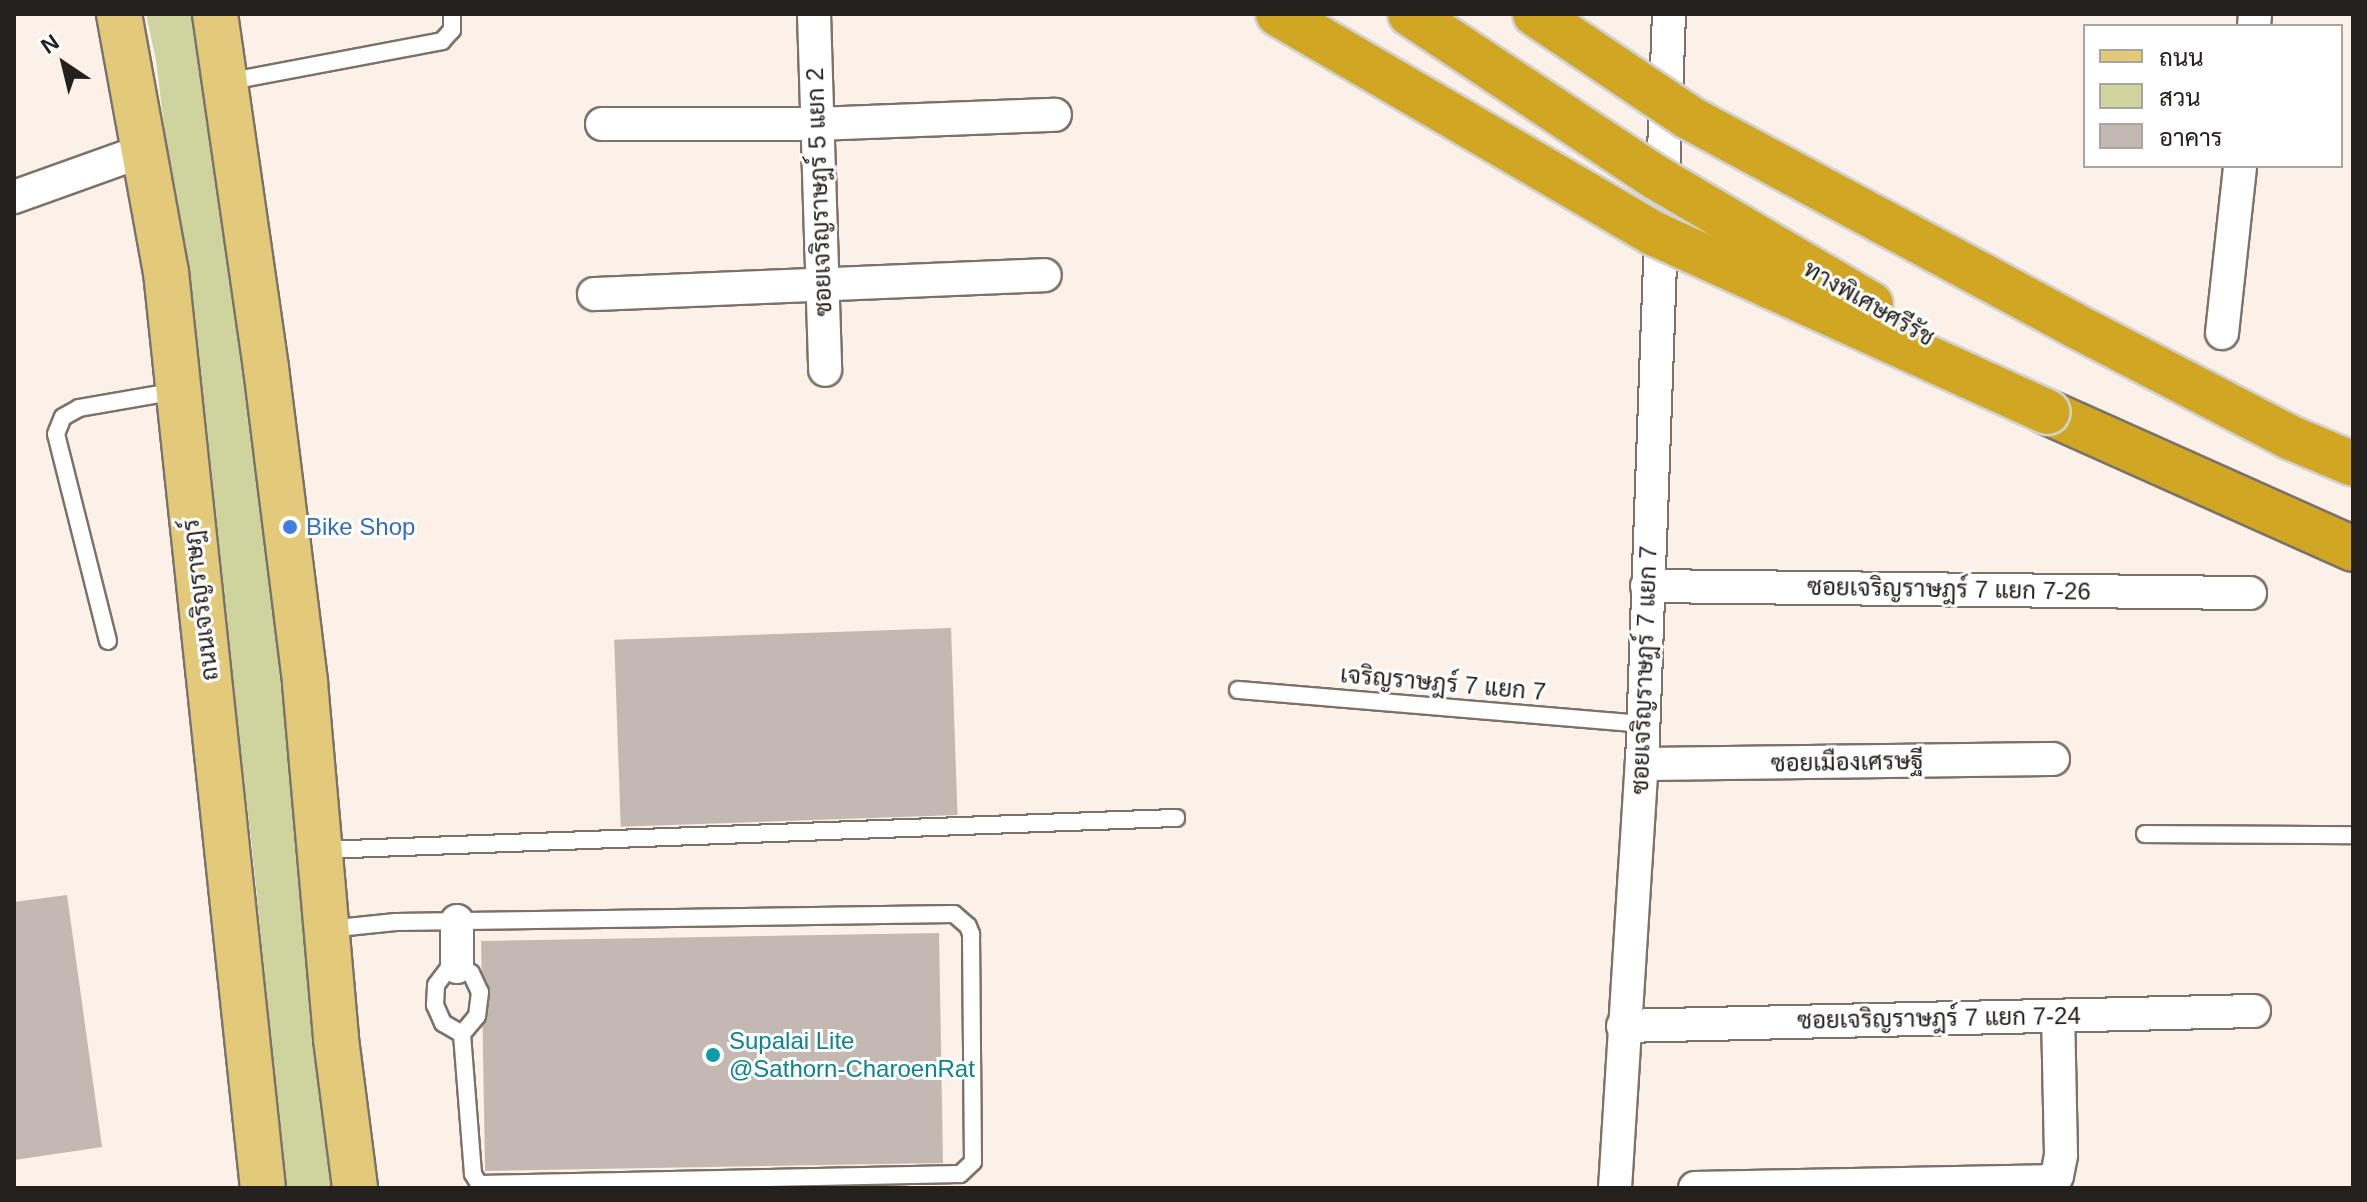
<!DOCTYPE html>
<html>
<head>
<meta charset="utf-8">
<style>
  body { margin:0 }
  #map { position:relative; width:2367px; height:1202px; overflow:hidden; background:#fbf1e8; font-family:Helvetica,Sarabun,sans-serif }
  div>[style] { position:absolute }
  [style*='--x'] { left:calc(var(--x)*1px); top:calc(var(--y)*1px); width:calc(var(--w)*1px); rotate:calc(var(--a)*1deg) }
  .green>* { inset:0; background:#cfd39e }
  .building>* { inset:0; background:#c4b8b2; transform-origin:0 0 }
  .roads { filter:drop-shadow(2px 0 #7b726a) drop-shadow(-2px 0 #7b726a) drop-shadow(0 2px #7b726a) drop-shadow(0 -2px #7b726a) }
  .lane>* { height:16px; margin:-8px; padding:0 8px; transform-origin:8px; border-radius:8px; background:#fff }
  .street>* { height:32px; margin:-16px; padding:0 16px; transform-origin:16px; border-radius:16px; background:#fff }
  .primary>* { height:44px; margin:-22px; padding:0 22px; transform-origin:22px; border-radius:22px; background:#e3ca7a }
  .highway>* { height:44px; margin:-22px; padding:0 22px; transform-origin:22px; border-radius:22px; background:#d0a622 }
  .bridges { filter:drop-shadow(2px 0 #d3d2d2) drop-shadow(-2px 0 #d3d2d2) drop-shadow(0 2px #d3d2d2) drop-shadow(0 -2px #d3d2d2) }
  .highway-bridge>* { height:44px; margin:-22px; padding:0 22px; transform-origin:22px; border-radius:22px; background:#d0a622 }
  .dots>* { width:22px; height:22px; translate:-50% -50%; box-sizing:border-box; border:4px solid #fff; border-radius:50% }
  span { translate:-50% -50%; white-space:nowrap; text-align:center; line-height:1.15; -webkit-text-stroke:6px #fff; paint-order:stroke }
  .street-label { font-size:24px; color:#23201d }
  .shop-label { font-size:24px; color:#366cbe }
  .left { translate:0 -50%; text-align:left }
  .culture-label { font-size:24px; color:#0d838f }
  .frame { position:absolute; inset:0; border:16px solid #23201d; pointer-events:none }
  .legend { position:absolute; left:2083px; top:24px; width:260px; height:144px; box-sizing:border-box; background:#fff; border:2px solid #a7a6a5; margin:0; padding:10px 14px; list-style:none; font-size:24px; color:#23201d }
  .legend li { display:flex; align-items:center; gap:16px; height:40px }
  .legend b { width:40px; border:2px solid #a7a6a5 }
  .north { position:absolute; left:24px; top:24px; width:80px; height:80px; -webkit-text-stroke:6px #fff; paint-order:stroke; rotate:325deg; font-size:22px; font-weight:700; line-height:32px; text-align:center; color:#23201d }
  .north::after { content:''; display:block; margin:auto; width:28px; height:36px; background:#23201d; clip-path:polygon(50% 0,100% 100%,50% 72%,0 100%) }
</style>
</head>
<body>
<div id="map">
  <div class="green">
    <i style="clip-path:polygon(146px 14px,197px 14px,268px 541px,333px 1188px,286px 1188px,252px 846px,156px 60px)"></i>
  </div>
  <div class="building">
    <i style="left:951px;top:628px;width:187px;height:337px;rotate:88deg"></i>
    <i style="clip-path:polygon(67px 895px,102px 1147px,14px 1160px,14px 902px)"></i>
    <i style="left:939px;top:933px;width:230px;height:458px;rotate:89deg"></i>
  </div>
  <div class="roads">
    <div class="lane">
      <i style="--x:226;--y:82;--w:220;--a:-10.7"></i>
      <i style="--x:442;--y:41;--w:15;--a:-48"></i>
      <i style="--x:452;--y:30;--w:16;--a:-90"></i>
      <i style="--x:108;--y:641;--w:213;--a:-104.1"></i>
      <i style="--x:56;--y:434;--w:18;--a:-68"></i>
      <i style="--x:63;--y:417;--w:18;--a:-29"></i>
      <i style="--x:79;--y:408;--w:98;--a:-9.9"></i>
      <i style="--x:1238;--y:690;--w:406;--a:4.8"></i>
      <i style="--x:2145;--y:834;--w:208;--a:0.3"></i>
      <i style="--x:322;--y:850;--w:855;--a:-2.15"></i>
      <i style="--x:328;--y:929;--w:68;--a:-5.9"></i>
      <i style="--x:396;--y:922;--w:558;--a:-0.82"></i>
      <i style="--x:954;--y:914;--w:18;--a:41"></i>
      <i style="--x:968;--y:926;--w:9;--a:69"></i>
      <i style="--x:971;--y:934;--w:228;--a:89.5"></i>
      <i style="--x:973;--y:1162;--w:18;--a:137"></i>
      <i style="--x:960;--y:1174;--w:481;--a:178.8"></i>
      <i style="--x:479;--y:1184;--w:12;--a:-121"></i>
      <i style="--x:473;--y:1174;--w:140;--a:-94.5"></i>
      <i style="--x:457;--y:967;--w:15;--a:23"></i>
      <i style="--x:471;--y:973;--w:21;--a:65"></i>
      <i style="--x:480;--y:992;--w:24;--a:97"></i>
      <i style="--x:477;--y:1016;--w:23;--a:130"></i>
      <i style="--x:462;--y:1034;--w:22;--a:-150"></i>
      <i style="--x:443;--y:1023;--w:20;--a:-114"></i>
      <i style="--x:435;--y:1005;--w:20;--a:-87"></i>
      <i style="--x:436;--y:985;--w:20;--a:-53"></i>
      <i style="--x:448;--y:969;--w:9;--a:-13"></i>
    </div>
    <div class="street">
      <i style="--x:814;--y:14;--w:356;--a:88.2"></i>
      <i style="--x:2254;--y:26;--w:12;--a:-85"></i>
      <i style="--x:602;--y:124;--w:214;--a:0"></i>
      <i style="--x:816;--y:124;--w:239;--a:-2.2"></i>
      <i style="--x:14;--y:197;--w:139;--a:-19.7"></i>
      <i style="--x:594;--y:294;--w:451;--a:-2.4"></i>
      <i style="--x:2222;--y:333;--w:168;--a:-83.8"></i>
      <i style="--x:1647;--y:586;--w:603;--a:0.67"></i>
      <i style="--x:1642;--y:764;--w:411;--a:-0.7"></i>
      <i style="--x:457;--y:967;--w:46;--a:-90"></i>
      <i style="--x:1623;--y:1026;--w:631;--a:-1.36"></i>
      <i style="--x:1615;--y:1188;--w:425;--a:-86.4"></i>
      <i style="--x:1642;--y:764;--w:750;--a:-87.94"></i>
      <i style="--x:1695;--y:1188;--w:352;--a:-1.1"></i>
      <i style="--x:2047;--y:1181;--w:11;--a:-27"></i>
      <i style="--x:2057;--y:1176;--w:21;--a:-79"></i>
      <i style="--x:2061;--y:1155;--w:139;--a:-91.2"></i>
    </div>
    <div class="primary">
      <i style="--x:119;--y:14;--w:262;--a:79.7"></i>
      <i style="--x:166;--y:272;--w:921;--a:83.96"></i>
      <i style="--x:215;--y:14;--w:358;--a:81.8"></i>
      <i style="--x:266;--y:368;--w:317;--a:82.9"></i>
      <i style="--x:305;--y:683;--w:357;--a:85"></i>
      <i style="--x:336;--y:1039;--w:150;--a:82.7"></i>
    </div>
    <div class="highway">
      <i style="--x:2047;--y:412;--w:335;--a:24.1"></i>
    </div>
  </div>
  <div class="bridges">
    <div class="highway-bridge">
      <i style="--x:1278;--y:14;--w:436;--a:30.3"></i>
      <i style="--x:1655;--y:234;--w:431;--a:24.4"></i>
      <i style="--x:1410;--y:14;--w:296;--a:33.6"></i>
      <i style="--x:1657;--y:178;--w:248;--a:30.5"></i>
      <i style="--x:1535;--y:14;--w:184;--a:33.9"></i>
      <i style="--x:1688;--y:117;--w:438;--a:28.3"></i>
      <i style="--x:2074;--y:325;--w:242;--a:27.5"></i>
      <i style="--x:2289;--y:437;--w:69;--a:22.9"></i>
    </div>
  </div>
  <div class="dots">
    <i style="left:290px;top:527px;background:#3f7fe0"></i>
    <i style="left:713px;top:1055px;background:#0f9aa8"></i>
  </div>
  <div class="street-label">
    <span style="left:819px;top:192px;rotate:-92deg">ซอยเจริญราษฎร์ 5 แยก 2</span>
    <span style="left:1869px;top:303px;rotate:30deg">ทางพิเศษศรีรัช</span>
    <span style="left:1949px;top:589px;rotate:1deg">ซอยเจริญราษฎร์ 7 แยก 7-26</span>
    <span style="left:200px;top:600px;rotate:-97deg">ถนนเจริญราษฎร์</span>
    <span style="left:1644px;top:670px;rotate:-88deg">ซอยเจริญราษฎร์ 7 แยก 7</span>
    <span style="left:1443px;top:683px;rotate:5deg">เจริญราษฎร์ 7 แยก 7</span>
    <span style="left:1847px;top:762px;rotate:-1deg">ซอยเมืองเศรษฐี</span>
    <span style="left:1939px;top:1018px;rotate:-1deg">ซอยเจริญราษฎร์ 7 แยก 7-24</span>
  </div>
  <div class="shop-label">
    <span class="left" style="left:306px;top:527px">Bike Shop</span>
  </div>
  <div class="culture-label">
    <span class="left" style="left:729px;top:1055px">Supalai Lite<br>@Sathorn-CharoenRat</span>
  </div>
  <div class="frame"></div>
  <ul class="legend">
  <li><b style="height:10px;background:#e3ca7a"></b>ถนน</li>
  <li><b style="height:22px;background:#cfd39e"></b>สวน</li>
  <li><b style="height:22px;background:#c4b8b2"></b>อาคาร</li>
  </ul>
  <div class="north">N</div>
</div>
</body>
</html>
